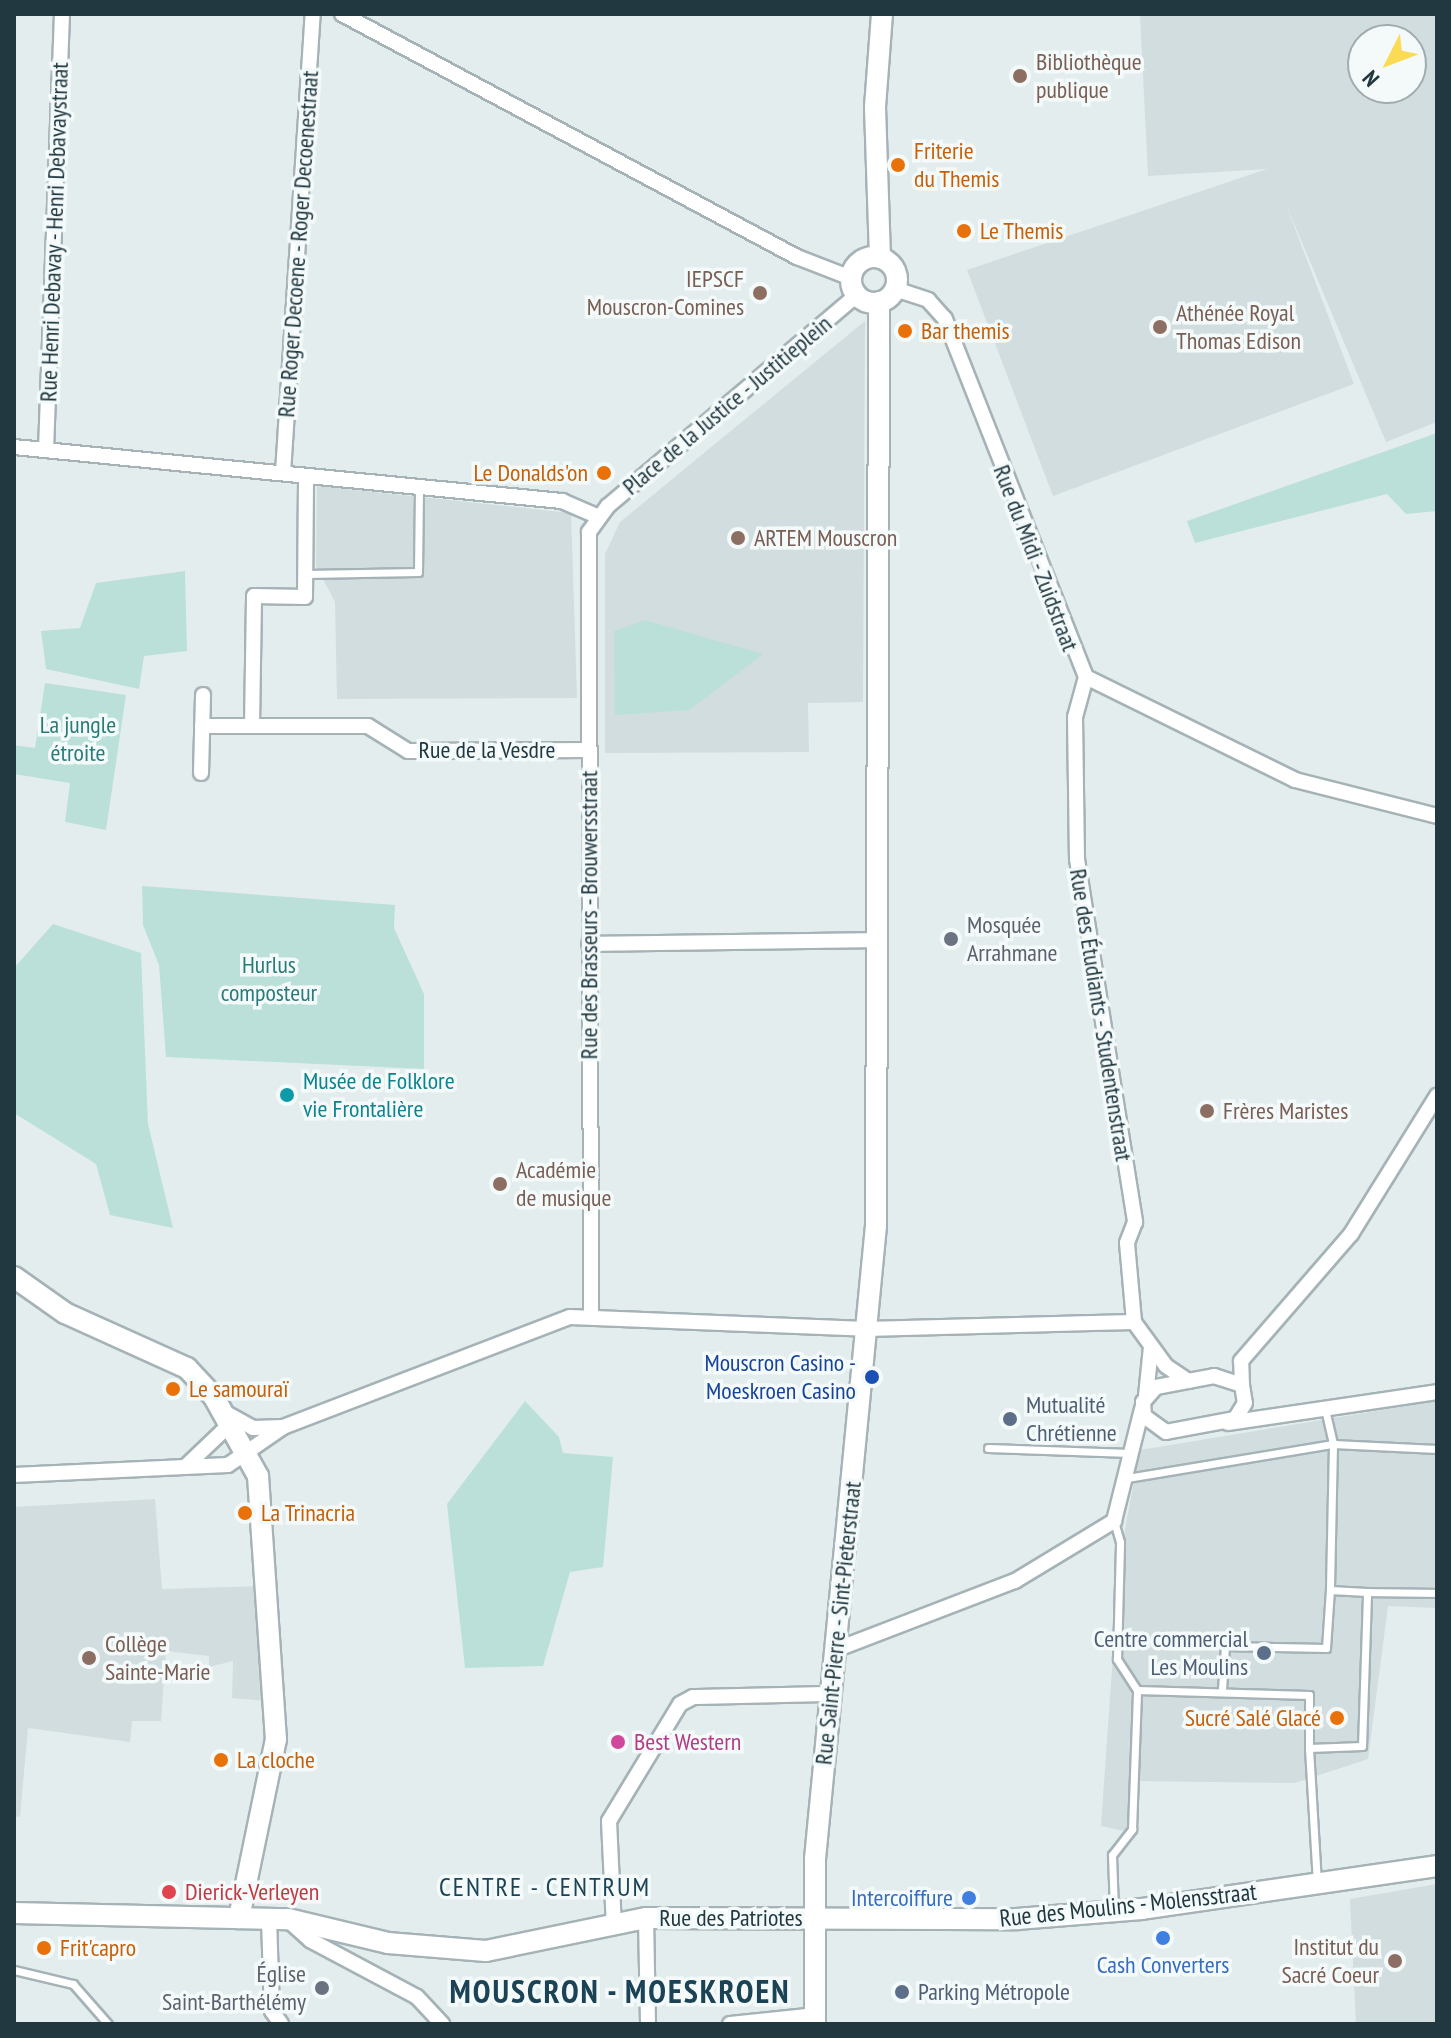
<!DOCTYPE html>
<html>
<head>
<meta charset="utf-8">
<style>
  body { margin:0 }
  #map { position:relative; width:1451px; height:2038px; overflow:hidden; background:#e3edee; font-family:"PT Sans Narrow",sans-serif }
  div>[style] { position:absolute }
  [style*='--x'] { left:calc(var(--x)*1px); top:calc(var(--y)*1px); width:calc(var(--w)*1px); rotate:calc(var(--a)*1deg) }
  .built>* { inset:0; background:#d1ddde }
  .green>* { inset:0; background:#bbe0da }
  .roads { filter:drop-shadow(2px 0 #a5b3b7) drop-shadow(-2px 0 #a5b3b7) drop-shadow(0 2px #a5b3b7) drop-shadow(0 -2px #a5b3b7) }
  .lane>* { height:7px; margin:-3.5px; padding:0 3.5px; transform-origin:3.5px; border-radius:3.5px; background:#fff }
  .street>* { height:14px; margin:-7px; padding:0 7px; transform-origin:7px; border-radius:7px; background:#fff }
  .secondary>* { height:20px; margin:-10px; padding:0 10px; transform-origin:10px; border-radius:10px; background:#fff }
  .secondary>.ring { margin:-10px; padding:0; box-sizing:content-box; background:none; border:20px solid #fff; border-radius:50% }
  .dots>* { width:22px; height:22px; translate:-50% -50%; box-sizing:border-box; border:4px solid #f4fafa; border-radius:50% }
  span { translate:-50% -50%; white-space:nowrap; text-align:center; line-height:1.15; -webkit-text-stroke:7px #f4fafa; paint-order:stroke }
  .education-label { font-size:24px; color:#785e54 }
  .left { translate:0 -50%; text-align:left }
  .right { translate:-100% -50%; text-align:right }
  .food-label { font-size:24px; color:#c56008 }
  .street-label { font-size:24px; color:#213841 }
  .park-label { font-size:24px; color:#287b76 }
  .worship-label { font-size:24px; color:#5b616d }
  .culture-label { font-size:24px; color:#0d838f }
  .transit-label { font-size:24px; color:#164399 }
  .service-label { font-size:24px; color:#4e5e75 }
  .hotel-label { font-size:24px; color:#b23c85 }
  .health-label { font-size:24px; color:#be3a42 }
  .shop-label { font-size:24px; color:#366cbe }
  .neighbourhood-label { font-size:26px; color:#1b4355; letter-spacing:2px }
  .district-label { font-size:32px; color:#1b4355; font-weight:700; letter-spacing:2px }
  .frame { position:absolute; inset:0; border:16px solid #213841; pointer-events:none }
  .north { position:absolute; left:1347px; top:24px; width:80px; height:80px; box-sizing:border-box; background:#f4fafa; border:2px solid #a0acb0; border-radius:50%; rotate:228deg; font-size:22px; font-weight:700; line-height:32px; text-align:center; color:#213841 }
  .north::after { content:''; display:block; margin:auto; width:28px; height:36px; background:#fbda54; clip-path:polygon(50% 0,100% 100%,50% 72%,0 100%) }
</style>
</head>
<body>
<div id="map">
  <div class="built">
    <i style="clip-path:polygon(evenodd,1140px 14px,1437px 14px,1437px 422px,1386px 442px,1285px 202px,1354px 384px,1053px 496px,967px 270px,1267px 169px,1148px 176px,1140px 14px,1363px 40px,1411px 40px,1411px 88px,1363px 88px,1363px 40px)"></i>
    <i style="clip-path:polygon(865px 321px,863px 702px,808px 703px,809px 752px,605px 753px,605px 554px,620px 522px)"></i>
    <i style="clip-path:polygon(317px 486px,571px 513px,577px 698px,337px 699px,335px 602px,316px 566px)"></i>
    <i style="clip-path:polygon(1437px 1401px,1437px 1608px,1388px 1606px,1368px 1759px,1295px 1783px,1134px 1781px,1134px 1833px,1101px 1826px,1120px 1555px,1140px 1450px)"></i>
    <i style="clip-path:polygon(155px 1499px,162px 1589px,261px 1586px,267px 1701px,232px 1698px,233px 1661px,209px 1667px,209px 1656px,166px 1651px,161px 1721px,132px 1721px,130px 1742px,28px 1728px,20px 1817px,14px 1816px,14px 1507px)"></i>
    <i style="clip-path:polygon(1437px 1884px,1437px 2024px,1356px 2024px,1350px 1899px)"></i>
  </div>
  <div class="green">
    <i style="clip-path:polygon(1437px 433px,1437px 511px,1406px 514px,1387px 494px,1195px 543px,1187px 521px)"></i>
    <i style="clip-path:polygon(185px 571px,187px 651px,144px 656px,139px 689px,46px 669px,41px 631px,80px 628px,96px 583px)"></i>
    <i style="clip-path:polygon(645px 620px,763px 654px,689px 710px,615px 715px,614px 631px)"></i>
    <i style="clip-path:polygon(45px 683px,126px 695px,106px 830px,65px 822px,70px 783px,14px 774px,14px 745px,35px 748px)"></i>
    <i style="clip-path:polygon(142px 886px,395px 905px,394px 928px,424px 994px,424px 1069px,166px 1057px,159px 965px,143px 925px)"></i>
    <i style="clip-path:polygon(53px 924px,141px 953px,148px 1124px,173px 1228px,110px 1215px,96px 1164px,14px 1113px,14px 968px)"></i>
    <i style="clip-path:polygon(525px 1401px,559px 1437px,563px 1453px,613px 1457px,603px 1567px,570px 1572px,543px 1666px,465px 1668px,447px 1504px)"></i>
  </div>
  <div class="roads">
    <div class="lane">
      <i style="--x:306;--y:574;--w:112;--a:-1"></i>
      <i style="--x:418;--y:572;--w:86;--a:-89.3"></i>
      <i style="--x:1325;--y:1409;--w:36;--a:77"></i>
      <i style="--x:1333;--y:1444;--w:146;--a:91.2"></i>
      <i style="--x:988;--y:1448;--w:142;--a:2"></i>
      <i style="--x:1127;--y:1478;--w:209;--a:-9.4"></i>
      <i style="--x:1333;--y:1444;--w:104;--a:2.8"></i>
      <i style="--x:1222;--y:1689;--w:43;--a:-86"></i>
      <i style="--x:1225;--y:1646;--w:101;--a:1.1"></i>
      <i style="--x:1326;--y:1648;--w:58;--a:-86.1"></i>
      <i style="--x:1330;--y:1590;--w:37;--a:3"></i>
      <i style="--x:1137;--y:1690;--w:172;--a:1.7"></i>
      <i style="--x:1309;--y:1695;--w:53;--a:90"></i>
      <i style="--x:1317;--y:1883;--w:135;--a:-93.4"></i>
      <i style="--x:1309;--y:1748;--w:53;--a:-2.2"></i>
      <i style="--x:1362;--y:1746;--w:154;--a:-88.1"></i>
      <i style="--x:1367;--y:1592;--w:70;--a:0.8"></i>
      <i style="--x:1114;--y:1910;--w:55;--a:-92.1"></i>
      <i style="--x:1112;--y:1855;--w:33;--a:-52"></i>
      <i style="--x:1132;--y:1829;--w:139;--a:-87.9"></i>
      <i style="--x:1137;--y:1690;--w:37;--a:-123"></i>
      <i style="--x:1117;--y:1659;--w:117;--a:-88.5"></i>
      <i style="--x:1120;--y:1542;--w:22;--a:-106"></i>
      <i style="--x:14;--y:1970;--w:61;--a:13.3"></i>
      <i style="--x:73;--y:1984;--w:53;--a:48.8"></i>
    </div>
    <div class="street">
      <i style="--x:342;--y:14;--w:516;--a:28.11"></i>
      <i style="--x:797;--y:257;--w:58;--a:21.3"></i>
      <i style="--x:895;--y:289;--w:35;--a:18"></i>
      <i style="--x:928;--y:300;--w:25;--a:48"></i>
      <i style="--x:945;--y:319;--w:385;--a:68.5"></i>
      <i style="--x:1086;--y:677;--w:233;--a:26.2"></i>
      <i style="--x:1295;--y:780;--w:146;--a:14.2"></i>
      <i style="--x:14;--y:447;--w:551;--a:5.63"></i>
      <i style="--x:562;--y:501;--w:40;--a:23.4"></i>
      <i style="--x:46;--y:450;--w:436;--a:-87.9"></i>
      <i style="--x:283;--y:473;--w:460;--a:-86.3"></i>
      <i style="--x:1086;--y:677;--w:41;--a:105.4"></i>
      <i style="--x:1075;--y:717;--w:142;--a:89.2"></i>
      <i style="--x:1077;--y:859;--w:368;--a:80.9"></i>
      <i style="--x:1135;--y:1222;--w:22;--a:111"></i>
      <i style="--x:1127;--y:1243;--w:79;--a:84.9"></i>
      <i style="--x:1134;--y:1322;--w:54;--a:54"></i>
      <i style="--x:1166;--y:1366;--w:27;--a:34"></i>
      <i style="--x:202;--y:726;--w:166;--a:0"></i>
      <i style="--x:368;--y:726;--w:47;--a:32"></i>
      <i style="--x:408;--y:751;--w:180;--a:-0.3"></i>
      <i style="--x:252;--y:726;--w:130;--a:-89.1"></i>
      <i style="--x:254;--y:596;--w:51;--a:1.1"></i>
      <i style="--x:305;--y:597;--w:121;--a:-89.5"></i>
      <i style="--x:201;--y:773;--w:78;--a:-88.5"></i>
      <i style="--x:589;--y:944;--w:288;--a:-0.8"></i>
      <i style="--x:591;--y:1316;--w:784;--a:-90.15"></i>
      <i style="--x:589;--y:532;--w:32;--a:-54"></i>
      <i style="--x:608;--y:506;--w:326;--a:-40.3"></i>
      <i style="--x:1214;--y:1376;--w:29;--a:18"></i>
      <i style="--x:1242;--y:1385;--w:18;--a:81"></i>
      <i style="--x:1245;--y:1403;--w:19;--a:122"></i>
      <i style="--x:1235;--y:1419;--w:70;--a:169.3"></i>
      <i style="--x:1166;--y:1432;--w:27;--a:-144"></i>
      <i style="--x:1144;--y:1416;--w:14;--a:-94"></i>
      <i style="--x:1143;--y:1402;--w:20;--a:-49"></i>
      <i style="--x:1156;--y:1387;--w:59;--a:-10.7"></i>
      <i style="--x:1242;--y:1385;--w:24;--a:-92"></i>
      <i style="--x:1241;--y:1361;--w:168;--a:-49.1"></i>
      <i style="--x:1351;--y:1234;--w:163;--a:-58.1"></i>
      <i style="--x:1146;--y:1396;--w:49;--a:-84.2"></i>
      <i style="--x:228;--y:1414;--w:29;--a:29"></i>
      <i style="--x:253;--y:1428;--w:30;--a:-2"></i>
      <i style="--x:283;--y:1427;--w:307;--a:-21"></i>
      <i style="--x:570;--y:1317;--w:296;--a:2.3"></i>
      <i style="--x:866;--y:1329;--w:268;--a:-1.5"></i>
      <i style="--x:1228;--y:1423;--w:211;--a:-8.4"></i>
      <i style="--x:185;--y:1467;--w:59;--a:-43.6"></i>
      <i style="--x:14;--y:1475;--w:214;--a:-2.7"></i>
      <i style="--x:228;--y:1465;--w:67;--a:-34.6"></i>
      <i style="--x:835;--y:1650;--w:193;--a:-21"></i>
      <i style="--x:1015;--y:1581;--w:116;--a:-31.2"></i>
      <i style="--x:1114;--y:1521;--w:115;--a:-76"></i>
      <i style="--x:269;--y:1918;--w:93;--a:88.2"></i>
      <i style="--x:272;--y:2011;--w:16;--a:55"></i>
      <i style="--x:646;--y:1918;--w:106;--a:88.9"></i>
      <i style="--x:288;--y:1920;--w:30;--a:42"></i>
      <i style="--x:310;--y:1940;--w:121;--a:28"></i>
      <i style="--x:417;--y:1997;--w:37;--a:47"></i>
      <i style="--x:614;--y:1927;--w:106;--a:-92.7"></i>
      <i style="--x:609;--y:1821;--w:137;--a:-58.7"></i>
      <i style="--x:680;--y:1704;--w:15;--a:-28"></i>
      <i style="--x:693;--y:1697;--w:137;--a:-1.3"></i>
      <i style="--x:730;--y:2024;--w:85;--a:-6"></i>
    </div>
    <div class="secondary">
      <i class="ring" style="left:851px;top:257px;width:26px;height:26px"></i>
      <i style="--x:880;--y:258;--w:151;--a:-91.9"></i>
      <i style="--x:875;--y:107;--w:93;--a:-85.7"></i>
      <i style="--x:14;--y:1277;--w:62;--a:35.2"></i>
      <i style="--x:65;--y:1313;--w:134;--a:24.3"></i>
      <i style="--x:187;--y:1368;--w:40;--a:47"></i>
      <i style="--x:214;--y:1397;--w:90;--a:60.9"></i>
      <i style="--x:258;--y:1476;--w:264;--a:86.1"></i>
      <i style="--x:276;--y:1739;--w:183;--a:101.7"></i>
      <i style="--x:14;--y:1913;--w:274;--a:1.3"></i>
      <i style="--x:288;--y:1919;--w:103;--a:13.5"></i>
      <i style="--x:388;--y:1943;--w:98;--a:4.7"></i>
      <i style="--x:486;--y:1951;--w:163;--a:-11.7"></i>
      <i style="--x:646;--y:1918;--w:371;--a:0.2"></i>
      <i style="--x:1017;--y:1919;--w:125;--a:-4.6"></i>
      <i style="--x:1142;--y:1909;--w:298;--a:-8.3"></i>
      <i style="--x:815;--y:2024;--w:165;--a:-90"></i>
      <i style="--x:815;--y:1859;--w:637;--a:-84.5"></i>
      <i style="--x:876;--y:1225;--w:923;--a:-89.81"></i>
    </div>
  </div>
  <div class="dots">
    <i style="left:1020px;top:76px;background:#8d6e63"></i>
    <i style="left:898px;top:165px;background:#e8710a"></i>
    <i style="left:964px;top:231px;background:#e8710a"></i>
    <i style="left:760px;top:293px;background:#8d6e63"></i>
    <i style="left:1160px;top:327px;background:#8d6e63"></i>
    <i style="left:905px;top:331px;background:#e8710a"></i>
    <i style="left:604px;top:473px;background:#e8710a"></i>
    <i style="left:738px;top:538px;background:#8d6e63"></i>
    <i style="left:951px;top:939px;background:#6b7280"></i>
    <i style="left:287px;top:1095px;background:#0f9aa8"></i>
    <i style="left:1207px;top:1111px;background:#8d6e63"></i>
    <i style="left:500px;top:1184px;background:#8d6e63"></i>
    <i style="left:872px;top:1377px;background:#1a4fb4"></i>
    <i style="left:173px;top:1389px;background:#e8710a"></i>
    <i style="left:1010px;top:1419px;background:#5c6f8a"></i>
    <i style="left:245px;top:1513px;background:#e8710a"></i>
    <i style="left:1264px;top:1653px;background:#5c6f8a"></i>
    <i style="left:89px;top:1658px;background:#8d6e63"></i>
    <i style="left:1337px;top:1718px;background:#e8710a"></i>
    <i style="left:618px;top:1742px;background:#d1479c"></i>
    <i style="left:221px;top:1760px;background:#e8710a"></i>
    <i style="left:169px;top:1892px;background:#e0444e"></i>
    <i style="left:969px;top:1898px;background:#3f7fe0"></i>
    <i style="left:1163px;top:1938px;background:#3f7fe0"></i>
    <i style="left:44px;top:1948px;background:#e8710a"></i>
    <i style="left:1395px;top:1961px;background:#8d6e63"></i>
    <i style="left:322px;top:1988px;background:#6b7280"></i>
    <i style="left:902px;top:1992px;background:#5c6f8a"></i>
  </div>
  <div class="education-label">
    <span class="left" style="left:1036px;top:76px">Bibliothèque<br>publique</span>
    <span class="right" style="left:744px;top:293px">IEPSCF<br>Mouscron-Comines</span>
    <span class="left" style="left:1176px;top:327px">Athénée Royal<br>Thomas Edison</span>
    <span class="left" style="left:754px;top:538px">ARTEM Mouscron</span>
    <span class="left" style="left:1223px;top:1111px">Frères Maristes</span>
    <span class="left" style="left:516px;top:1184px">Académie<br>de musique</span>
    <span class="left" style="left:105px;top:1658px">Collège<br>Sainte-Marie</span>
    <span class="right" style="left:1379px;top:1961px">Institut du<br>Sacré Coeur</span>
  </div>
  <div class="food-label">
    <span class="left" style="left:914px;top:165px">Friterie<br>du Themis</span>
    <span class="left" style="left:980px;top:231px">Le Themis</span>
    <span class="left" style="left:921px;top:331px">Bar themis</span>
    <span class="right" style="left:588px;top:473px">Le Donalds'on</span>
    <span class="left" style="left:189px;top:1389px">Le samouraï</span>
    <span class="left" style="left:261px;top:1513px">La Trinacria</span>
    <span class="right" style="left:1321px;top:1718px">Sucré Salé Glacé</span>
    <span class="left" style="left:237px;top:1760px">La cloche</span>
    <span class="left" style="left:60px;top:1948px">Frit'capro</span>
  </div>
  <div class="street-label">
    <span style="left:54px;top:232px;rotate:-88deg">Rue Henri Debavay - Henri Debavaystraat</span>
    <span style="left:298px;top:244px;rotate:-86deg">Rue Roger Decoene - Roger Decoenestraat</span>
    <span style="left:727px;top:405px;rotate:-40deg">Place de la Justice - Justitieplein</span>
    <span style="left:1036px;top:558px;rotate:69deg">Rue du Midi - Zuidstraat</span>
    <span style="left:487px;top:750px">Rue de la Vesdre</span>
    <span style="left:589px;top:915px;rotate:-90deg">Rue des Brasseurs - Brouwersstraat</span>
    <span style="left:1101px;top:1015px;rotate:81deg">Rue des Étudiants - Studentenstraat</span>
    <span style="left:838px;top:1623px;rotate:-84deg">Rue Saint-Pierre - Sint-Pieterstraat</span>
    <span style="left:1128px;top:1905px;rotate:-6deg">Rue des Moulins - Molensstraat</span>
    <span style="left:731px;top:1918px">Rue des Patriotes</span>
  </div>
  <div class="park-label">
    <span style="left:78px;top:739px">La jungle<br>étroite</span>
    <span style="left:269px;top:979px">Hurlus<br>composteur</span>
  </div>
  <div class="worship-label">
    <span class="left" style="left:967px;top:939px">Mosquée<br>Arrahmane</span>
    <span class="right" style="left:306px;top:1988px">Église<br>Saint-Barthélémy</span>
  </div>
  <div class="culture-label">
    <span class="left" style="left:303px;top:1095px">Musée de Folklore<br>vie Frontalière</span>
  </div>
  <div class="transit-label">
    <span class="right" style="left:856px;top:1377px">Mouscron Casino -<br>Moeskroen Casino</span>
  </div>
  <div class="service-label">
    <span class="left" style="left:1026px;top:1419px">Mutualité<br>Chrétienne</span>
    <span class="right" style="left:1248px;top:1653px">Centre commercial<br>Les Moulins</span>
    <span class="left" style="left:918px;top:1992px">Parking Métropole</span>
  </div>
  <div class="hotel-label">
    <span class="left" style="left:634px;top:1742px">Best Western</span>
  </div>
  <div class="health-label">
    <span class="left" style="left:185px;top:1892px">Dierick-Verleyen</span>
  </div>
  <div class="shop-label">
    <span class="right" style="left:953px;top:1898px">Intercoiffure</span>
    <span style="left:1163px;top:1965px">Cash Converters</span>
  </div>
  <div class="neighbourhood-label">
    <span style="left:545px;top:1887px">CENTRE - CENTRUM</span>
  </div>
  <div class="district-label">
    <span style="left:620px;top:1991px">MOUSCRON - MOESKROEN</span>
  </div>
  <div class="frame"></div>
  <div class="north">N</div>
</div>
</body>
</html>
